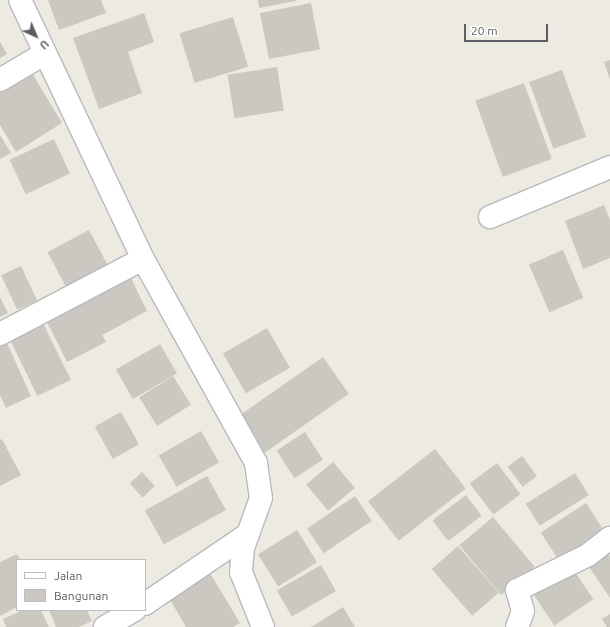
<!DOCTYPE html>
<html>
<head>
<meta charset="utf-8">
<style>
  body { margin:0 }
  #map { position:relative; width:610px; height:627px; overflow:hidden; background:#edebe1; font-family:Ubuntu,sans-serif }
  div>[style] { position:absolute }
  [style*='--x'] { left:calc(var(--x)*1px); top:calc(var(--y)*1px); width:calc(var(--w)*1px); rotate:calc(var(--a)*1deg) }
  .building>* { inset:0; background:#cac8c1; transform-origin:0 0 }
  .roads { filter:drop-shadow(1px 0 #b7b9be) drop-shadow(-1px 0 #b7b9be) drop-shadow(0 1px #b7b9be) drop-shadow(0 -1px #b7b9be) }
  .street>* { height:22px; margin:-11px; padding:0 11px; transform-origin:11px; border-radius:11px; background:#fff }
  span { translate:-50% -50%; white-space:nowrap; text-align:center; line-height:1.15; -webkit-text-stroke:3px #fff; paint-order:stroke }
  .legend { position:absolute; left:16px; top:559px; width:130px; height:52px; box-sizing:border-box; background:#fff; border:1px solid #bdbec1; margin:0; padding:5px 7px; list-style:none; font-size:12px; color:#5a5d63 }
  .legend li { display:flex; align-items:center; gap:8px; height:20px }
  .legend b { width:20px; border:1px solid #bdbec1 }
  .north { position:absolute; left:16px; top:16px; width:40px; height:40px; -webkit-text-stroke:3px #fff; paint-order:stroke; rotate:136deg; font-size:11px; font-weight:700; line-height:16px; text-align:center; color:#5a5d63 }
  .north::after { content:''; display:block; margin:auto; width:14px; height:18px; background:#5a5d63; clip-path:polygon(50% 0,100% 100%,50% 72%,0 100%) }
  .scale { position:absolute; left:464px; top:24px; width:84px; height:18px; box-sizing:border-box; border:2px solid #5a5d63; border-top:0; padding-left:5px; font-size:12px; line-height:14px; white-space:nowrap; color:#5a5d63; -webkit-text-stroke:3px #fff; paint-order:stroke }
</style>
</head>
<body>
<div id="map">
  <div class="building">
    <i style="clip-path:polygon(48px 0,101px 0,106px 13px,59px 30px)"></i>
    <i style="clip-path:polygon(258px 0,296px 0,296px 1px,259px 8px)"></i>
    <i style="left:311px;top:3px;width:47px;height:52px;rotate:79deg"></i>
    <i style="clip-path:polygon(144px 13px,154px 42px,128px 52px,142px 93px,99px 109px,73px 38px)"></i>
    <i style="left:233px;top:17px;width:52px;height:56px;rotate:73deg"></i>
    <i style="clip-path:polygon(0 42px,7px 54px,0 58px)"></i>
    <i style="clip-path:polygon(610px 60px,610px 80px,604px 62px)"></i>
    <i style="left:277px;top:67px;width:44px;height:50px;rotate:81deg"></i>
    <i style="left:562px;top:70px;width:71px;height:35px;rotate:70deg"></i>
    <i style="clip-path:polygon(32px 73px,62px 123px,16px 152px,0 125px,0 91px)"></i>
    <i style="left:524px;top:83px;width:81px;height:52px;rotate:70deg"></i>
    <i style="clip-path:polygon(0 135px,11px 153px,0 159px)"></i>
    <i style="left:54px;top:139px;width:38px;height:49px;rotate:65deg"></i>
    <i style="clip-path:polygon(604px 205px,610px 220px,610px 258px,583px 269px,565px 221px)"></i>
    <i style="left:89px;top:230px;width:40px;height:47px;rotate:62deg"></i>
    <i style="left:563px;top:250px;width:52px;height:37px;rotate:67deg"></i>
    <i style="left:21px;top:266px;width:38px;height:22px;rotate:65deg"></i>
    <i style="clip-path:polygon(129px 274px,147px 311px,102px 335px,106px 342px,67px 362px,44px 316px)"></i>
    <i style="clip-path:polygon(0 297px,8px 313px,0 317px)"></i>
    <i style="left:44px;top:325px;width:61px;height:37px;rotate:64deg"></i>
    <i style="left:267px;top:328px;width:46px;height:51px;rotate:60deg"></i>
    <i style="clip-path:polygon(7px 343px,31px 396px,6px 408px,0 395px,0 347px)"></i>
    <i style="left:160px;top:344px;width:34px;height:51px;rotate:60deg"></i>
    <i style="left:323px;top:357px;width:45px;height:103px;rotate:55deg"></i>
    <i style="left:173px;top:376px;width:34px;height:40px;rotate:58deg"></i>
    <i style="left:121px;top:412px;width:37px;height:30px;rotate:61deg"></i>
    <i style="left:201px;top:431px;width:36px;height:49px;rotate:60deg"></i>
    <i style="left:305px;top:432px;width:33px;height:34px;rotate:57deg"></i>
    <i style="clip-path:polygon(2px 439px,21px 475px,0 486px,0 440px)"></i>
    <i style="left:435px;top:449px;width:50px;height:85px;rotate:52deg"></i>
    <i style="left:522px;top:456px;width:25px;height:18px;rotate:53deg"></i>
    <i style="left:333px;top:462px;width:34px;height:35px;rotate:50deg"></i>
    <i style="left:497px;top:463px;width:39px;height:34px;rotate:53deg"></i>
    <i style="left:142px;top:472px;width:19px;height:17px;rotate:47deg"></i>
    <i style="left:575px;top:473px;width:26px;height:58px;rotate:58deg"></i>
    <i style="left:207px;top:476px;width:39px;height:71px;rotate:61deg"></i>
    <i style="left:466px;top:495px;width:26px;height:42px;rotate:53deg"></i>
    <i style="left:355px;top:496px;width:30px;height:58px;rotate:56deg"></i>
    <i style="left:586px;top:503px;width:37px;height:54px;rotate:57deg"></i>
    <i style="left:493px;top:517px;width:65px;height:44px;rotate:50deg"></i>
    <i style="left:297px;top:530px;width:38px;height:46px;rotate:58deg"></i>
    <i style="left:458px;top:546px;width:62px;height:35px;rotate:49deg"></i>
    <i style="clip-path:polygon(606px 551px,610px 557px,610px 598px,587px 564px)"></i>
    <i style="clip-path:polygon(17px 554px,20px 560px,17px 607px,0 616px,0 562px)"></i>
    <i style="left:321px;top:565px;width:30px;height:51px;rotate:60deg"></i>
    <i style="left:571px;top:566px;width:40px;height:47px;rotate:56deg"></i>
    <i style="clip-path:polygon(210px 573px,240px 623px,233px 627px,186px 627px,169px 598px)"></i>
    <i style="clip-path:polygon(343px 607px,355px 627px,311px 627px)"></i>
    <i style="clip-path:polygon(23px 610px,41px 610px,49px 627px,6px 627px,3px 619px)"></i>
    <i style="clip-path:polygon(49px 610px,87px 610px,92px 621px,79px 627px,56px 627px)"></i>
    <i style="clip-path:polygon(610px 614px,610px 627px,607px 627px,602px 619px)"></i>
  </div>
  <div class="roads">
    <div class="street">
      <i style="--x:20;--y:0;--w:287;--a:64.6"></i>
      <i style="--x:143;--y:259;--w:233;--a:61"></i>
      <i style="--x:256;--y:463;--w:35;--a:82"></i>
      <i style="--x:261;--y:498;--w:53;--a:109.8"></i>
      <i style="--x:243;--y:548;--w:24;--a:95"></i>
      <i style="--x:241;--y:572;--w:59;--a:68.2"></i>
      <i style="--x:0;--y:80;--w:51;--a:-30.6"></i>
      <i style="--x:490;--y:217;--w:130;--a:-22.6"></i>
      <i style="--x:0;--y:334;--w:161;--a:-27.7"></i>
      <i style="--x:145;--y:604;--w:125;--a:-34.2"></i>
      <i style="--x:105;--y:627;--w:34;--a:-30"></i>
      <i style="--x:517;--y:627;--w:17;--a:-69"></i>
      <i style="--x:523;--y:611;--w:22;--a:-106"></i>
      <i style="--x:517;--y:590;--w:79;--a:-26.2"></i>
      <i style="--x:588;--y:555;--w:28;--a:-38"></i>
    </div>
  </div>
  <ul class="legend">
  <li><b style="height:5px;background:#fff"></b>Jalan</li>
  <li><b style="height:11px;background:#cac8c1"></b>Bangunan</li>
  </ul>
  <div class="north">U</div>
  <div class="scale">20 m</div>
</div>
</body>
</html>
